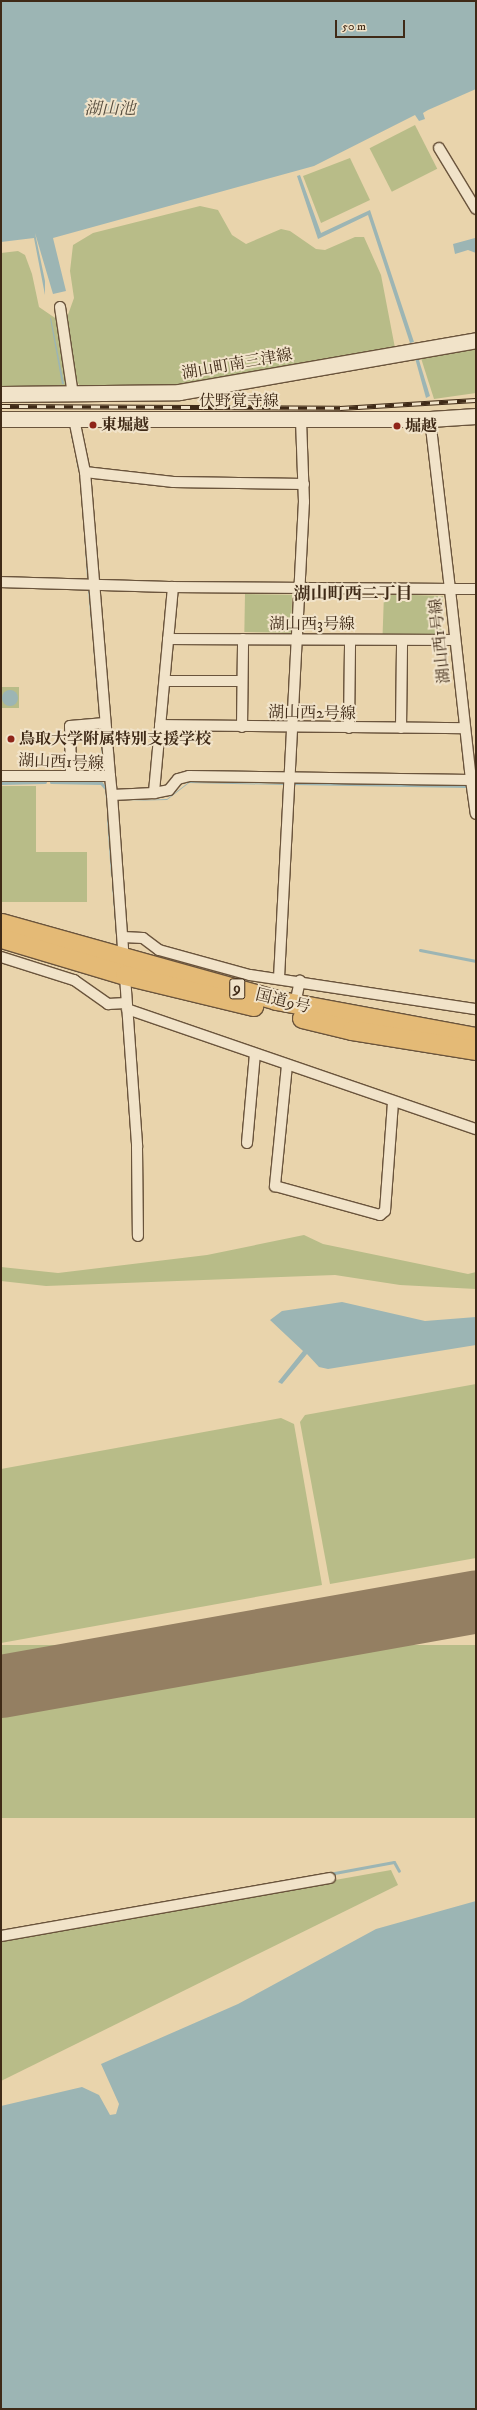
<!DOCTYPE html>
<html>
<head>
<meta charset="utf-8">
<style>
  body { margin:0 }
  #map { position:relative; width:477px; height:2410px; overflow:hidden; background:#e9d4ac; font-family:"IM FELL DW Pica","Noto Serif JP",serif }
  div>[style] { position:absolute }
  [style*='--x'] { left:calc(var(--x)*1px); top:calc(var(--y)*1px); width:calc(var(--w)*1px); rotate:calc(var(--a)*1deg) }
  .green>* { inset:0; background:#b8bc88; transform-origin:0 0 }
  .water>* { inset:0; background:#9cb5b4; transform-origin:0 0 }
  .round { border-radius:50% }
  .stream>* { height:3px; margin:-1.5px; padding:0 1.5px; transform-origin:1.5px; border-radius:1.5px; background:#9cb5b4 }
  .runway>* { height:63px; margin:-31.5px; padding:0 31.5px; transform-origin:31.5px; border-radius:31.5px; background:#947f62 }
  .roads { filter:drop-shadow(1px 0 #6a543c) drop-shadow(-1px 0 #6a543c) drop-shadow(0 1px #6a543c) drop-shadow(0 -1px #6a543c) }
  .street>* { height:10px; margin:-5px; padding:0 5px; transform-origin:5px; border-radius:5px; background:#f1e3c9 }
  .secondary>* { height:15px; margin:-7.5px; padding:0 7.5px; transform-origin:7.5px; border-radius:7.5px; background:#f1e3c9 }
  .highway>* { height:19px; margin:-9.5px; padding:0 9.5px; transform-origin:9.5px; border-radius:9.5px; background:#e4ba76 }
  .rail>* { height:4.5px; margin-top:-2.25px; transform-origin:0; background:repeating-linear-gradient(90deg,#f1e3c9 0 9px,#3f2a17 0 18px); box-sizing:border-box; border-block:1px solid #3f2a17 }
  .dots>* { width:11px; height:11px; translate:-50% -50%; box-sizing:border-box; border:2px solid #f1e3c9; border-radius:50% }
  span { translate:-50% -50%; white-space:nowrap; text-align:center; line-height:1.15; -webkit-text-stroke:4px #f1e3c9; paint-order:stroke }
  .shield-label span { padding:1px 3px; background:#f1e3c9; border:1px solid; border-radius:3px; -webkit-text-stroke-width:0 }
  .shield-label { font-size:15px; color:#3f2a17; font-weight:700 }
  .street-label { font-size:16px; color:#3f2a17 }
  .poi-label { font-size:16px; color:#3f2a17; font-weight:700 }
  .left { translate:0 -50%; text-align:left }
  .water-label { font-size:17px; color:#564d3e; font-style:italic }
  .neighbourhood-label { font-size:17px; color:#3f2a17; font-weight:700 }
  .frame { position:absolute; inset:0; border:2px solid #3f2a17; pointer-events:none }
  .scale { position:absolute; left:335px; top:20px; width:70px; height:18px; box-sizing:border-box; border:2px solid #3f2a17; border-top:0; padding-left:5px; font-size:12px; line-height:14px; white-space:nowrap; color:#3f2a17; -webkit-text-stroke:3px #f1e3c9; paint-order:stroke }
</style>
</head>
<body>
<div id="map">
  <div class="green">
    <i style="left:415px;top:125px;width:49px;height:51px;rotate:63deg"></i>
    <i style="clip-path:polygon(350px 158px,370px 200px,321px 223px,303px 176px)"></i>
    <i style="clip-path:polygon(200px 206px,218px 210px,232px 235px,246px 244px,281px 229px,290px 231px,316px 249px,325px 250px,355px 237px,364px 237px,381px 275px,395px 348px,169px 388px,82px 389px,76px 380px,65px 323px,74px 298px,70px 271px,73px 245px,93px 233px)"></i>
    <i style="clip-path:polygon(18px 251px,25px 255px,32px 274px,39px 307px,58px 320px,67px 389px,1px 388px,1px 253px)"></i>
    <i style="clip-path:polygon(476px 347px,476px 393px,434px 399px,420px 355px)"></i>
    <i style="left:245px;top:594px;width:47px;height:38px;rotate:1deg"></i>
    <i style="left:384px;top:594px;width:59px;height:40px;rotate:2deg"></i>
    <i style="left:1px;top:687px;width:18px;height:21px"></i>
    <i style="clip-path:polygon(1px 786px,36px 786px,36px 852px,87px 852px,87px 902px,1px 902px)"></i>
    <i style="clip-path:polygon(304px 1235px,323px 1244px,468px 1274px,476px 1272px,476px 1289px,400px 1285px,335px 1275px,46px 1286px,1px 1281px,1px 1267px,58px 1273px,207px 1255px)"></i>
    <i style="clip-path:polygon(476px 1384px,476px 1558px,330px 1584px,300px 1422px,305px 1415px)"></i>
    <i style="clip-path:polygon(281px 1418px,294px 1424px,322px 1585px,1px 1643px,1px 1469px)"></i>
    <i style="left:476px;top:1645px;width:173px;height:483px;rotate:90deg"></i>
    <i style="clip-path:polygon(391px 1870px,398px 1885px,1px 2081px,1px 1940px)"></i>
  </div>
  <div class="water">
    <i style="clip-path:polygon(1px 1px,476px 1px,476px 89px,428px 110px,423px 113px,425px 119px,419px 121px,415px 115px,314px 166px,53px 238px,66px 291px,53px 294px,35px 233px,45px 281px,45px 295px,34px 238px,1px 242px)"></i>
    <i style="clip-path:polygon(300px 175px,321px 233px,370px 210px,414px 342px,410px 343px,368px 215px,318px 239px,297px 176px)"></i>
    <i style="clip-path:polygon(475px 238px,476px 253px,468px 250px,455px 254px,453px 244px)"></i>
    <i style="clip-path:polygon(50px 318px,51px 318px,64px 384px,62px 384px)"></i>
    <i style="clip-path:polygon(418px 357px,430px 396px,426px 398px,415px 358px)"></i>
    <i class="round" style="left:2px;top:690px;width:16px;height:16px"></i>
    <i style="clip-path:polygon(189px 782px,286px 784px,286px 785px,189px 783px,167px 800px,122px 801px,167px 799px)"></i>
    <i style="left:293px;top:783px;width:174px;height:2px;rotate:1deg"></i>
    <i style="clip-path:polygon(342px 1302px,425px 1321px,476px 1317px,476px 1345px,328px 1369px,319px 1367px,307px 1354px,282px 1384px,278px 1382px,303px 1351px,270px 1320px,282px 1311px)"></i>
    <i style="clip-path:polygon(476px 1901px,476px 2409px,1px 2409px,1px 2106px,82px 2087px,99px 2095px,110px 2115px,116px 2114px,119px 2104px,101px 2064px,238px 2004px,376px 1929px)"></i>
  </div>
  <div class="stream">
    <i style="--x:72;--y:436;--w:6;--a:72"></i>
    <i style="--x:77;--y:459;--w:10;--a:79"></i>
    <i style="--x:85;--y:532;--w:45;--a:86.2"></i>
    <i style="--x:89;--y:589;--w:35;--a:85"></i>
    <i style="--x:94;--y:642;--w:14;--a:86"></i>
    <i style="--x:96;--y:670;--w:43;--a:84.7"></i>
    <i style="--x:101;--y:733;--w:35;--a:85"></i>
    <i style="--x:51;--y:782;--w:50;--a:1.1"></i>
    <i style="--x:101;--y:783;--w:8;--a:50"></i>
    <i style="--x:106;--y:789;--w:20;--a:84"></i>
    <i style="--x:1;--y:783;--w:44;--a:-1.3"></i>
    <i style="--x:108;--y:819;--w:56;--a:85.9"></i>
    <i style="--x:113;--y:885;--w:50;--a:85.4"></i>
    <i style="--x:420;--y:950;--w:57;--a:11.1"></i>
    <i style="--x:329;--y:1874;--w:66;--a:-10.5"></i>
    <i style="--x:394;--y:1862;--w:10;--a:61"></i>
  </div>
  <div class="runway">
    <i style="--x:1;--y:1686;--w:483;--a:-10.1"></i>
  </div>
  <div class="roads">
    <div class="street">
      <i style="--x:439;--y:148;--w:71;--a:58.8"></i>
      <i style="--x:60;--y:307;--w:89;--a:81.6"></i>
      <i style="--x:74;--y:419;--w:54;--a:78.3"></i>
      <i style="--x:85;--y:472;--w:305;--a:85.3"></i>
      <i style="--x:430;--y:419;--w:171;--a:83.3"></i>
      <i style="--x:450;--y:589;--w:26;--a:0"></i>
      <i style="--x:85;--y:472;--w:89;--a:6.5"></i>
      <i style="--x:173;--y:482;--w:131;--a:0.9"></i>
      <i style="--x:1;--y:582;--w:172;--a:1.7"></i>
      <i style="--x:168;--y:639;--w:286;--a:0.2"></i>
      <i style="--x:165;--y:681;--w:77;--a:0"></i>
      <i style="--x:160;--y:725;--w:304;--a:0.6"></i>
      <i style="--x:242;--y:727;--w:88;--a:-89.3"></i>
      <i style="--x:349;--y:728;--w:88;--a:-89.3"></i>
      <i style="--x:401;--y:728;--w:88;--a:-89.3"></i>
      <i style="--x:1;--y:776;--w:109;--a:0"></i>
      <i style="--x:110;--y:776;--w:19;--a:84"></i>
      <i style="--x:112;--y:795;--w:42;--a:-2.7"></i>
      <i style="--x:154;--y:793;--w:15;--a:-11"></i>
      <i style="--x:169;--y:790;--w:14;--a:-51"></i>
      <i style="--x:178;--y:779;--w:11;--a:-15"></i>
      <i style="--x:189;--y:776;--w:282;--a:0.8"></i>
      <i style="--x:471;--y:780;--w:192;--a:-96.3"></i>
      <i style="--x:450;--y:589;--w:277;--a:-179.6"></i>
      <i style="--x:173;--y:587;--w:207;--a:95.3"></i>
      <i style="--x:71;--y:776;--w:50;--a:-91.1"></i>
      <i style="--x:70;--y:726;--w:35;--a:-5"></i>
      <i style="--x:476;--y:780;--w:5;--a:180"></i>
      <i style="--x:471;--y:780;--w:34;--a:82"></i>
      <i style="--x:112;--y:795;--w:353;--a:85.9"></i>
      <i style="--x:137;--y:1147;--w:89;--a:89.4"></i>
      <i style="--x:123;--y:937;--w:20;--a:3"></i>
      <i style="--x:143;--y:938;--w:20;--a:37"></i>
      <i style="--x:159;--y:950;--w:94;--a:15.4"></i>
      <i style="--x:250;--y:975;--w:229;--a:8.6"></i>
      <i style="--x:1;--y:957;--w:77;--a:17.5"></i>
      <i style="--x:74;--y:980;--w:42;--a:35.2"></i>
      <i style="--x:108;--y:1004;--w:18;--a:-3"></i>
      <i style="--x:279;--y:978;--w:477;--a:-87"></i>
      <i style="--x:304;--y:502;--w:83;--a:-92.1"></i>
      <i style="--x:295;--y:1004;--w:24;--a:-78"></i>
      <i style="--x:127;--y:1009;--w:369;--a:19"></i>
      <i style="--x:287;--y:1065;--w:122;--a:95.7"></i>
      <i style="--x:275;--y:1186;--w:109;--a:15.4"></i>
      <i style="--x:380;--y:1215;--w:6;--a:-39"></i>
      <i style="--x:385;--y:1211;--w:109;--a:-85.8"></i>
      <i style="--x:247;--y:1143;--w:89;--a:-84.9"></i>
      <i style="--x:1;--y:1936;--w:334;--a:-10"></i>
    </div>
    <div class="secondary">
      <i style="--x:1;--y:394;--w:178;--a:-0.6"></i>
      <i style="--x:179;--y:392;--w:302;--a:-9.9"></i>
      <i style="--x:1;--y:419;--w:429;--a:0"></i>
      <i style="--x:430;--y:419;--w:46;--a:-3.7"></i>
    </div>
    <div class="highway">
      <i style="--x:1;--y:923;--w:286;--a:15.6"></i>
      <i style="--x:276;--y:1000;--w:203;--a:10.5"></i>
      <i style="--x:1;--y:938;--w:129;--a:16.6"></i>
      <i style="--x:125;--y:975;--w:132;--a:13.6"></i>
      <i style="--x:302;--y:1018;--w:51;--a:13.5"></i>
      <i style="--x:352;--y:1030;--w:126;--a:9.2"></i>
    </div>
  </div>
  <div class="rail">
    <i style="--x:1;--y:406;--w:339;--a:0.3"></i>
    <i style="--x:340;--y:408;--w:136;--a:-3.4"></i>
  </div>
  <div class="dots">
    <i style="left:93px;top:425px;background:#8f2418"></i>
    <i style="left:397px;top:426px;background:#8f2418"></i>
    <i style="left:11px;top:739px;background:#8f2418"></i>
  </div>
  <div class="shield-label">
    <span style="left:237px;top:989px">9</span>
  </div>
  <div class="street-label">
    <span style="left:237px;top:364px;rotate:-10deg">湖山町南三津線</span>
    <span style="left:239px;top:401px">伏野覚寺線</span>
    <span style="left:312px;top:624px">湖山西3号線</span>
    <span style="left:440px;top:641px;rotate:-96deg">湖山西1号線</span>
    <span style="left:312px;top:713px;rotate:1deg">湖山西2号線</span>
    <span style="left:61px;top:762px;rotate:2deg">湖山西1号線</span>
    <span style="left:283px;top:1001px;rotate:14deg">国道9号</span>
  </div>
  <div class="poi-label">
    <span class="left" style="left:101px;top:425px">東堀越</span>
    <span class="left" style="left:405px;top:426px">堀越</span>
    <span class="left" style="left:19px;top:739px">鳥取大学附属特別支援学校</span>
  </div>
  <div class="water-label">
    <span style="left:110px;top:110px">湖山池</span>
  </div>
  <div class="neighbourhood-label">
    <span style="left:353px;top:595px">湖山町西二丁目</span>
  </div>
  <div class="frame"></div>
  <div class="scale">50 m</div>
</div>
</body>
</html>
